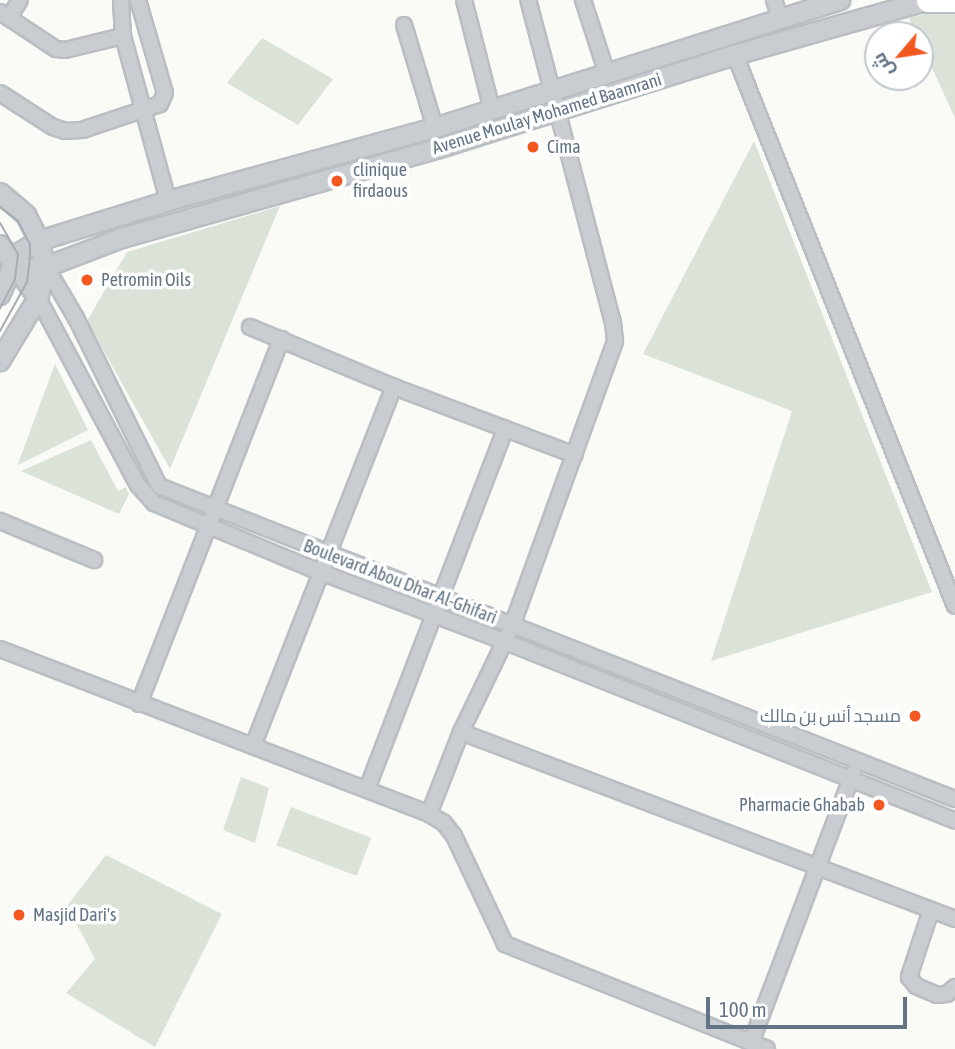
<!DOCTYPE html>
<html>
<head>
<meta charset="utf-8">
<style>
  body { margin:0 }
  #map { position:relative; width:955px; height:1049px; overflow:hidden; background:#fafaf7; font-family:"Asap Condensed",Cairo,sans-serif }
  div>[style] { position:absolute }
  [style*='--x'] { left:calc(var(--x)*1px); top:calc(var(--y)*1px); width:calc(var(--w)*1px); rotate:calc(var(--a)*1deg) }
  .green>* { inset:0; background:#dbe2d8; transform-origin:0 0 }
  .roads { filter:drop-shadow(2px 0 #babec2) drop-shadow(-2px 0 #babec2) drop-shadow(0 2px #babec2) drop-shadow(0 -2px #babec2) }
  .minor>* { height:14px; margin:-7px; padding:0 7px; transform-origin:7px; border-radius:7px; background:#c9cdd1 }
  .tertiary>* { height:18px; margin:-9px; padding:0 9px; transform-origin:9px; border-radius:9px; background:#c9cdd1 }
  .primary>* { height:23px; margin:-11.5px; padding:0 11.5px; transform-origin:11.5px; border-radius:11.5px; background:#fff }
  .tram>* { height:2px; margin:-1px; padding:0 1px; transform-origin:1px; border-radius:1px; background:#a7adb4 }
  .dots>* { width:19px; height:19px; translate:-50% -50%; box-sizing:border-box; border:4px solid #fff; border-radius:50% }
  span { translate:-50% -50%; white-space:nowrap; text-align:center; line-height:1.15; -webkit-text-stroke:7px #fff; paint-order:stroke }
  .street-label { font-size:18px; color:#627485 }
  .poi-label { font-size:18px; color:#627485 }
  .left { translate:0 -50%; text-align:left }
  .right { translate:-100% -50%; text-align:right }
  .north { position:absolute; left:864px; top:21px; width:70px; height:70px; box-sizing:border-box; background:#fff; border:2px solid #c0c7ce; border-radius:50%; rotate:241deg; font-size:19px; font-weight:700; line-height:28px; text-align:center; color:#627485 }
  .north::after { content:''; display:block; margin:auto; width:24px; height:32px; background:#f2581f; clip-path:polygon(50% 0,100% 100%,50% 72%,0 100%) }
  .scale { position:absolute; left:706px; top:997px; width:201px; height:32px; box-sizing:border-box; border:4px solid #627485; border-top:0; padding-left:9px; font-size:21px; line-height:24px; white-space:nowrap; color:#627485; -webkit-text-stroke:5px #fff; paint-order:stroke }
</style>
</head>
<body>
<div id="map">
  <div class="green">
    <i style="clip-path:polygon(951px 7px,955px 9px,955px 118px,920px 42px,920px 35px,917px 35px,909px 18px)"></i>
    <i style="clip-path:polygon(262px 38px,333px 79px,298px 125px,227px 83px)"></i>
    <i style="clip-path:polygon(754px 141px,932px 592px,711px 661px,792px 411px,643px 354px)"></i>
    <i style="clip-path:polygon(280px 206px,170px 469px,87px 321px,127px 252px)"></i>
    <i style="clip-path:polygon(55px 364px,88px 430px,18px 465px,18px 464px)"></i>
    <i style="clip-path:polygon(91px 440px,118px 491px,126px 487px,129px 494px,119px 514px,21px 471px)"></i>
    <i style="clip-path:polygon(241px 777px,269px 788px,255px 843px,223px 830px)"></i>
    <i style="left:291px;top:807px;width:86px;height:41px;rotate:21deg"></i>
    <i style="clip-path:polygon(106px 855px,222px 914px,155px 1047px,66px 993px,95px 959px,67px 906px)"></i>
  </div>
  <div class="roads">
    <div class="minor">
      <i style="--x:121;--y:0;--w:36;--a:87"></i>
      <i style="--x:123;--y:36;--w:171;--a:74.7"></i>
      <i style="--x:464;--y:0;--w:114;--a:75.7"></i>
      <i style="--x:583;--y:0;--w:78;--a:72"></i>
      <i style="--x:774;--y:0;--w:20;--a:72"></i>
      <i style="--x:0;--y:12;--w:67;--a:33.5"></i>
      <i style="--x:56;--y:49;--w:9;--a:6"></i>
      <i style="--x:65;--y:50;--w:60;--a:-13.6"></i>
      <i style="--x:9;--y:18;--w:21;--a:-59"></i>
      <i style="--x:404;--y:25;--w:108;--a:73.2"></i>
      <i style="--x:735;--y:55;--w:593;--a:68.23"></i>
      <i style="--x:0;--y:93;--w:63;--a:32.7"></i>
      <i style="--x:53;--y:127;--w:13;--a:18"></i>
      <i style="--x:65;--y:131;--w:17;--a:-3"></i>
      <i style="--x:82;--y:130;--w:82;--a:-18.4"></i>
      <i style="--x:160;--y:104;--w:12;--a:-66"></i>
      <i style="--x:165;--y:93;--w:97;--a:-106.2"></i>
      <i style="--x:46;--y:267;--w:59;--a:59.5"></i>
      <i style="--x:76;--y:318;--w:187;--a:63.7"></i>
      <i style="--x:159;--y:486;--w:855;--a:21.47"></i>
      <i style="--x:38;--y:298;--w:212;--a:61.9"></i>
      <i style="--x:138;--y:485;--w:24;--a:48"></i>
      <i style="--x:154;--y:503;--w:180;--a:22.6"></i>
      <i style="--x:320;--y:572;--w:199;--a:20.6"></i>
      <i style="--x:506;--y:642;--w:483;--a:21.7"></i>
      <i style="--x:250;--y:327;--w:156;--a:22.6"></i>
      <i style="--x:394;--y:387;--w:193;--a:20.6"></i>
      <i style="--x:0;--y:521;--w:102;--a:22.5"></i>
      <i style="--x:0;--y:649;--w:460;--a:21"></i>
      <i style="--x:429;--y:814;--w:17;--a:31"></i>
      <i style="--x:444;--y:823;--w:16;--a:52"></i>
      <i style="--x:454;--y:836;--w:119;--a:64.7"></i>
      <i style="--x:505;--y:944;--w:282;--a:21.8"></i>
      <i style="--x:139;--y:704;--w:392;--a:-68.7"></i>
      <i style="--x:461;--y:732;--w:528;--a:20.73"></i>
      <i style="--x:253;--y:746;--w:386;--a:-68.6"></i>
      <i style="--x:367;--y:789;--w:386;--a:-69"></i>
      <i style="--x:429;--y:814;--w:88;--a:-68.7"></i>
      <i style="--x:461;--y:732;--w:118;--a:-64.3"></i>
      <i style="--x:512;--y:626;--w:303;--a:-70.1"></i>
      <i style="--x:615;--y:341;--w:18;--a:-96"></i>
      <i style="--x:613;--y:323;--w:334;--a:-104.7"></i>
      <i style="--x:931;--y:910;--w:71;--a:108.2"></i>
      <i style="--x:909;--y:977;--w:11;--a:52"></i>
      <i style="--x:916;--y:986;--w:23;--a:23"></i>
      <i style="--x:937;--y:995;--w:10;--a:-6"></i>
      <i style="--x:947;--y:994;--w:11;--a:-41"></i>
      <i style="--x:751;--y:1043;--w:289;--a:-69.3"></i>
    </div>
    <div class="tertiary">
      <i style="--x:0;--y:193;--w:34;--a:40"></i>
      <i style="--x:26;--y:215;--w:29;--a:63"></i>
      <i style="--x:39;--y:241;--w:27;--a:75"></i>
      <i style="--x:46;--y:267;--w:32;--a:104"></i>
      <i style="--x:38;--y:298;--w:74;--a:121.1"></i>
      <i style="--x:0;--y:245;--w:65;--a:54.4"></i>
      <i style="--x:11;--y:264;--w:19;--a:16"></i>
      <i style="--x:29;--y:269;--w:17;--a:-7"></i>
      <i style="--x:46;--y:267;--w:81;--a:-20.9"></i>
      <i style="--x:122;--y:238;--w:330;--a:-15.8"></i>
      <i style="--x:440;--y:148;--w:309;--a:-17.5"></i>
      <i style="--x:735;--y:55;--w:202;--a:-15.8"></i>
      <i style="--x:0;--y:295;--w:45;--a:-66.3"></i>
      <i style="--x:18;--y:254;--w:25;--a:-32"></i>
      <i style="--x:39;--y:241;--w:135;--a:-17.2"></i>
      <i style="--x:168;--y:201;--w:277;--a:-15.3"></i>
      <i style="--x:435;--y:128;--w:425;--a:-17.5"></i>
    </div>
    <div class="primary">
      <i style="--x:928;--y:0;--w:27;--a:0"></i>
    </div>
  </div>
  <div class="tram">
    <i style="--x:0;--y:207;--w:23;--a:38"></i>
    <i style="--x:18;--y:221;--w:27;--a:63"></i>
    <i style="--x:30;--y:245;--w:12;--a:90"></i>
    <i style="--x:30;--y:257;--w:25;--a:97"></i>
    <i style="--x:27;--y:282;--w:56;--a:118.9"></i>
    <i style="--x:0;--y:223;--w:36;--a:60"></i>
    <i style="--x:18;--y:254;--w:25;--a:97"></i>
    <i style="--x:15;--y:279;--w:33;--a:117"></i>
  </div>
  <div class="dots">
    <i style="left:533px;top:147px;background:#f2581f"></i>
    <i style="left:337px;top:181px;background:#f2581f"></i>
    <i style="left:87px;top:280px;background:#f2581f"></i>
    <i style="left:915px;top:716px;background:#f2581f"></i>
    <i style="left:879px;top:805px;background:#f2581f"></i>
    <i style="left:19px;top:915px;background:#f2581f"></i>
  </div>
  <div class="street-label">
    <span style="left:547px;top:114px;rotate:-17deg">Avenue Moulay Mohamed Baamrani</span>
    <span style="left:400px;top:582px;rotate:21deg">Boulevard Abou Dhar Al-Ghifari</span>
  </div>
  <div class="poi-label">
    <span class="left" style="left:547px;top:147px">Cima</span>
    <span class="left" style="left:353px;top:181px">clinique<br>firdaous</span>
    <span class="left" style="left:101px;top:280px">Petromin Oils</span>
    <span class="right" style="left:901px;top:716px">مسجد أنس بن مالك</span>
    <span class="right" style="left:865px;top:805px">Pharmacie Ghabab</span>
    <span class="left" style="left:33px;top:915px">Masjid Dari's</span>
  </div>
  <div class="north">ش</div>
  <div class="scale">100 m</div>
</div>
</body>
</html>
